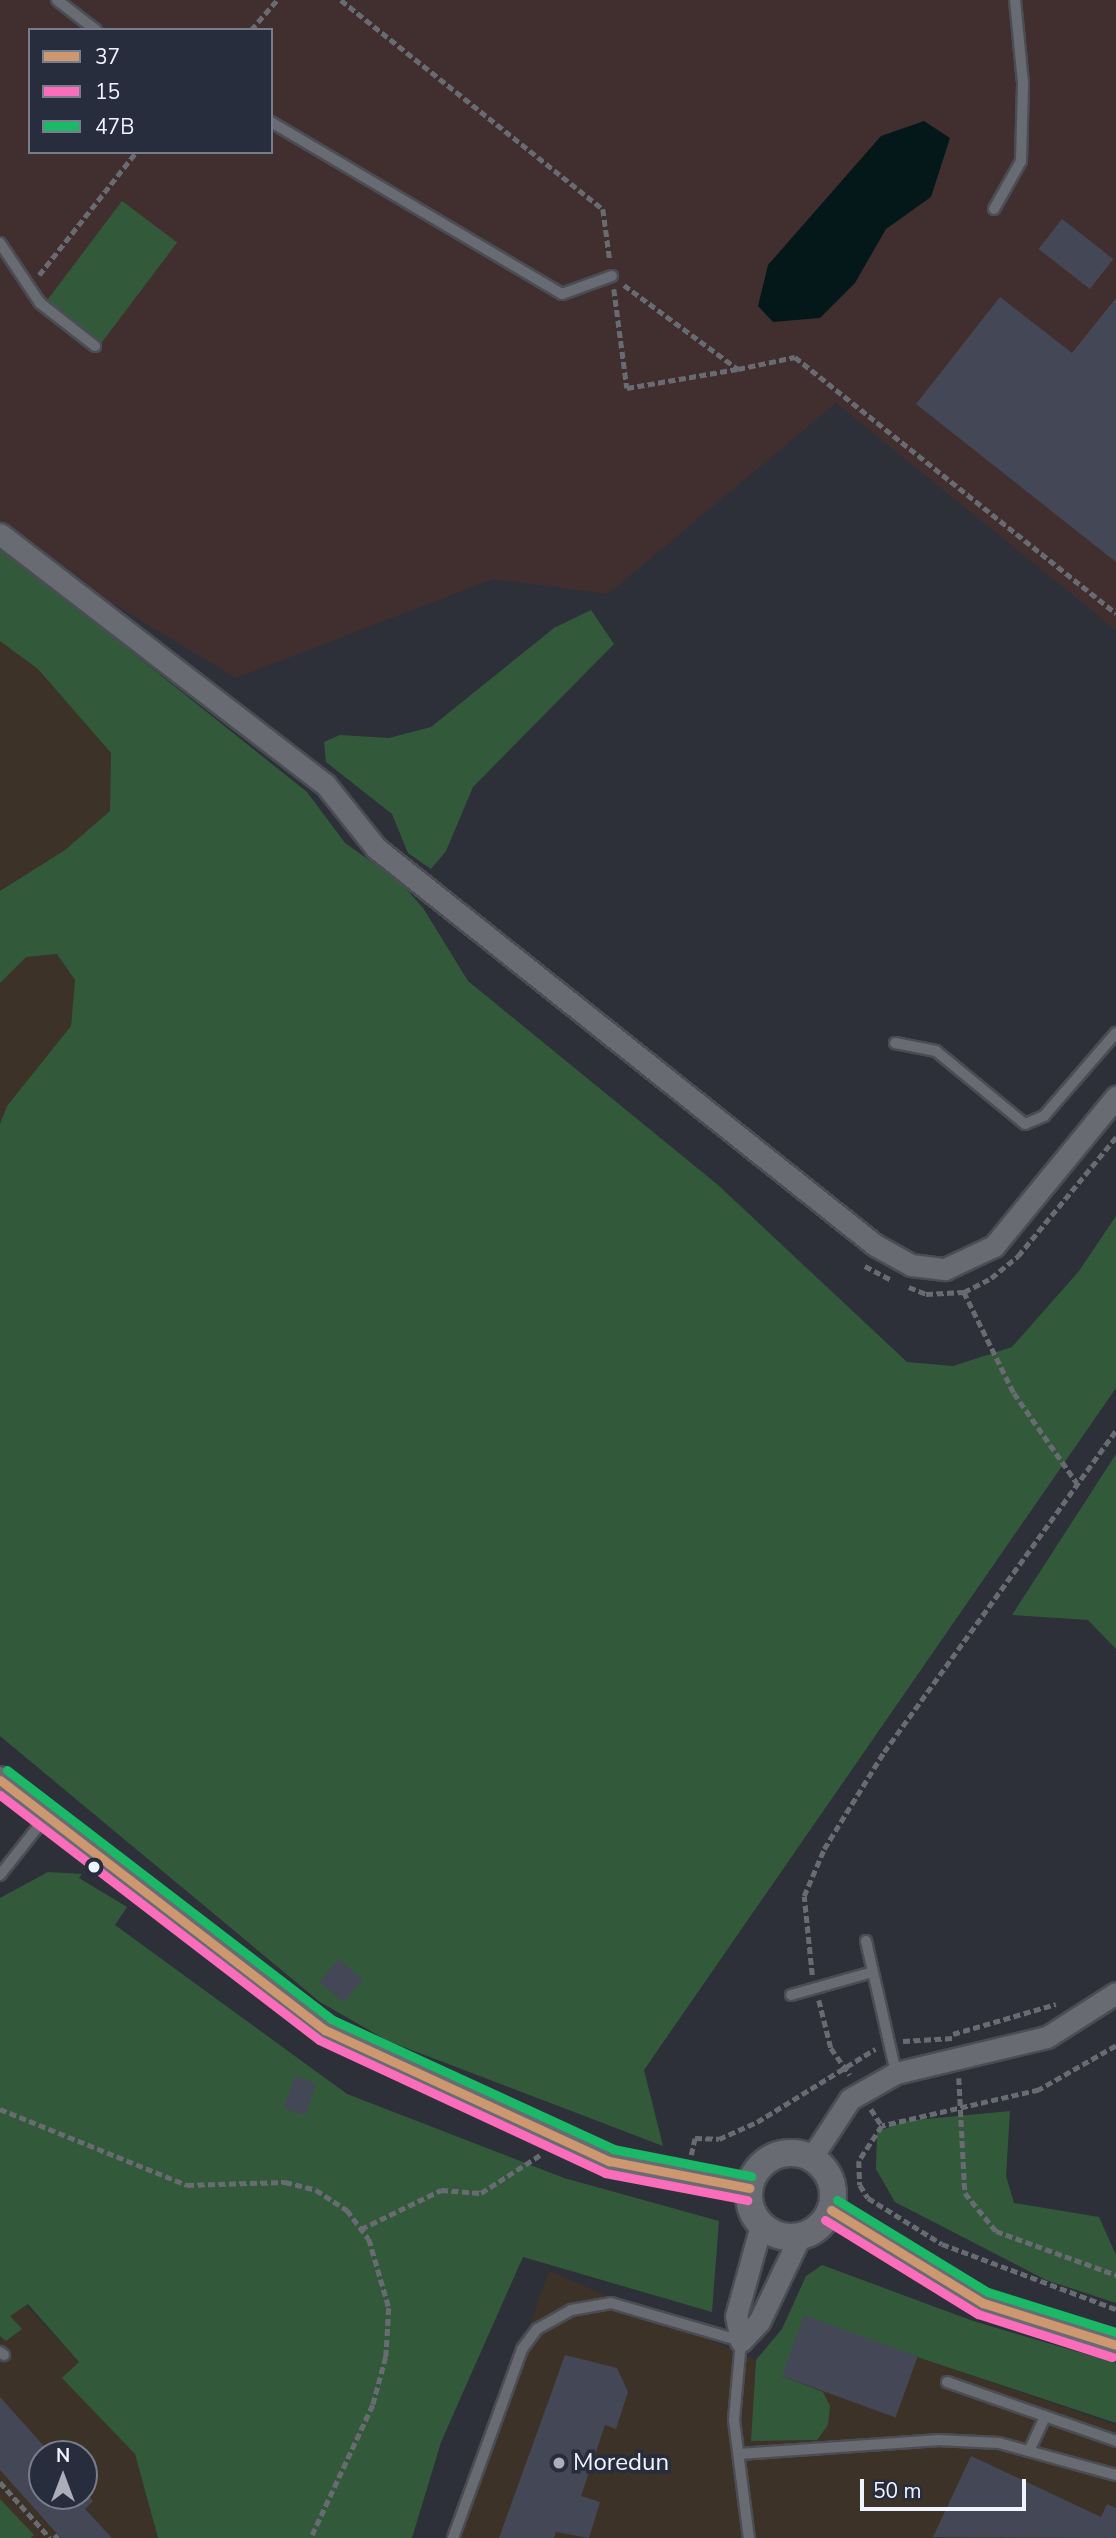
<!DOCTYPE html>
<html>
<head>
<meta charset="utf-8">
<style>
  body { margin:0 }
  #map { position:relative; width:1116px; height:2538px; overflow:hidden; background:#2d3038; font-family:"Nunito Sans",sans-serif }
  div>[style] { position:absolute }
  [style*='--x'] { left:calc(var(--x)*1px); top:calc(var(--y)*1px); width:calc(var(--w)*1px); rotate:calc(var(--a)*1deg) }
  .commercial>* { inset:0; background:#3d3228 }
  .education>* { inset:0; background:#412f2f }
  .green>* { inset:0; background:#325a3a; transform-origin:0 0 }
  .water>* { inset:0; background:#04181a }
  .building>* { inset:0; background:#444856; transform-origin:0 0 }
  .path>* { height:4.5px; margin-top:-2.25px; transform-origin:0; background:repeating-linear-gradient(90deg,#686c72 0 7px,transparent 0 10.5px) }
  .roads { filter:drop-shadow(2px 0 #4a4d54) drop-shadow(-2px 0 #4a4d54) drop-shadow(0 2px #4a4d54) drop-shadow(0 -2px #4a4d54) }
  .service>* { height:10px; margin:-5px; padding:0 5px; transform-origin:5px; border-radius:5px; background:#686b72 }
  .minor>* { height:21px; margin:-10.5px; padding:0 10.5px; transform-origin:10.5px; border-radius:10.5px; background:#686b72 }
  .tertiary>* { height:26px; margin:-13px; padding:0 13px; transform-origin:13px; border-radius:13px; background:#686b72 }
  .tertiary>.ring { margin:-13px; padding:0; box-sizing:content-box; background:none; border:26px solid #686b72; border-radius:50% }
  .bus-1>* { height:9px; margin:-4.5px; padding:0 4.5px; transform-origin:4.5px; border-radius:4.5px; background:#cd976f }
  .bus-2>* { height:9px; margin:-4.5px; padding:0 4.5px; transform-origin:4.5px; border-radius:4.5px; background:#fb6dba }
  .bus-3>* { height:9px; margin:-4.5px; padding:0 4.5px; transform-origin:4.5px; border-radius:4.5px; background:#1ab867 }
  .dots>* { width:19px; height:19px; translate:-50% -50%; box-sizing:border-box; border:4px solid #282d3d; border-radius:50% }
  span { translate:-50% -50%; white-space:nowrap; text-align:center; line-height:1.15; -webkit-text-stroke:7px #282d3d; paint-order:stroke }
  .poi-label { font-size:24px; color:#f0f4ff }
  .left { translate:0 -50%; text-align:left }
  .legend { position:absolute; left:28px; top:28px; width:245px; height:126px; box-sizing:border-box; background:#282d3d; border:2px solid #787d8b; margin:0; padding:9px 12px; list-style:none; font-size:21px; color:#f0f4ff }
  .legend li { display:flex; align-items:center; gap:14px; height:35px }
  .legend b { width:35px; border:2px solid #787d8b }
  .north { position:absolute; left:28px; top:2440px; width:70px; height:70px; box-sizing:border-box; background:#282d3d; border:2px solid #787d8b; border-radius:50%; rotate:0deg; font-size:19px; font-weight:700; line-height:28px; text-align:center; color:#f0f4ff }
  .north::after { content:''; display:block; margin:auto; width:24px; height:32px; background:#acafb9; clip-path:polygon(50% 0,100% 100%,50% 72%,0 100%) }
  .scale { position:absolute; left:860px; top:2479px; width:166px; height:32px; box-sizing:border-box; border:4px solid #f0f4ff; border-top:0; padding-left:9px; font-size:21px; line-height:24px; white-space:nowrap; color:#f0f4ff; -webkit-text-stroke:5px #282d3d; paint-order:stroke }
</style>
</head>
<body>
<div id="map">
  <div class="commercial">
    <i style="clip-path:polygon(0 641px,38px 669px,111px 753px,110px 811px,65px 850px,0 891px)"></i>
    <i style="clip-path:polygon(57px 954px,75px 980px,71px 1026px,7px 1106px,0 1124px,0 983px,26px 957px)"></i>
    <i style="clip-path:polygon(549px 2271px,756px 2360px,752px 2441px,778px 2439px,781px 2376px,917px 2357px,1116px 2425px,1116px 2538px,454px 2538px)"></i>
    <i style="clip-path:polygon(evenodd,0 2277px,102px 2387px,135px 2454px,158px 2538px,0 2538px,0 2277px,42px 2454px,84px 2454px,84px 2496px,42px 2496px,42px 2454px)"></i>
  </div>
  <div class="education">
    <i style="clip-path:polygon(evenodd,0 0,1116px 0,1116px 630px,836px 403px,608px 594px,493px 579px,236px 678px,0 535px,0 0,30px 30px,271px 30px,271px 152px,30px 152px,30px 30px)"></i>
  </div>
  <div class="green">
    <i style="left:122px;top:201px;width:69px;height:125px;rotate:37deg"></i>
    <i style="clip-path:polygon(0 547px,307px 792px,345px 843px,400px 882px,423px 908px,468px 981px,718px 1185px,907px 1362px,953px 1366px,1012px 1347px,1079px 1271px,1116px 1216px,1116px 1388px,644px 2070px,663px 2146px,388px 2041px,320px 2002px,0 1736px,0 1124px,7px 1106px,71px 1026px,75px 980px,57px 954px,26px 957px,0 983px,0 891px,65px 850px,110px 811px,111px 753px,38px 669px,0 641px)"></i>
    <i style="clip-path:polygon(591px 610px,614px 644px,473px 787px,446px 851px,431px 869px,408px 853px,392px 814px,326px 762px,324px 742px,340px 735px,389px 738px,431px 727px,554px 628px)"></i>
    <i style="clip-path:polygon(1116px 1454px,1116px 1649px,1088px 1620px,1012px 1615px)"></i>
    <i style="clip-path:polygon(48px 1872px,82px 1874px,79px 1878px,127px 1907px,115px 1925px,347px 2094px,564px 2178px,719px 2221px,712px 2312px,523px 2257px,441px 2442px,412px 2538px,158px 2538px,135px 2454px,62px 2378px,79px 2362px,28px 2304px,10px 2316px,22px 2329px,6px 2341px,0 2336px,0 1898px)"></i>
    <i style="clip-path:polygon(1010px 2111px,1006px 2176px,1014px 2203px,1099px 2217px,1116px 2255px,1116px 2303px,1046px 2280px,895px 2202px,876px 2169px,877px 2132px,905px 2121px)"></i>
    <i style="clip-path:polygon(822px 2265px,973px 2321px,1116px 2363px,1116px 2423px,917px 2357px,782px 2376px,823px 2392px,830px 2406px,828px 2425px,817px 2440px,751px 2441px,756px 2360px,782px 2329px,806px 2276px)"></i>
    <i style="clip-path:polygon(0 2499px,34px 2535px,31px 2538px,0 2538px)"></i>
  </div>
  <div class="water">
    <i style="clip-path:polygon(924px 121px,950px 138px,931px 197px,886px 229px,855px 283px,820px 318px,773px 322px,758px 306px,768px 265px,881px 136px)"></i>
  </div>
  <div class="building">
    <i style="left:1062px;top:219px;width:65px;height:38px;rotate:38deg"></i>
    <i style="clip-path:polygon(1000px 297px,1072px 353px,1116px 298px,1116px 562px,916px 404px)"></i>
    <i style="left:338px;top:1959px;width:32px;height:30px;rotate:39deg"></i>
    <i style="left:295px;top:2076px;width:23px;height:34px;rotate:20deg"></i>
    <i style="left:804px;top:2315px;width:121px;height:65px;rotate:20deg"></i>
    <i style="clip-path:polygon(565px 2355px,617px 2368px,628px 2392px,616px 2429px,605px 2425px,581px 2496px,600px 2502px,589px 2538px,556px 2532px,554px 2538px,499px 2538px)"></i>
    <i style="clip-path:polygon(0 2397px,51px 2454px,42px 2454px,42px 2496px,84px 2496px,84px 2491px,93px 2501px,85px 2509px,112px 2538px,61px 2538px,0 2470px)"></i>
    <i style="clip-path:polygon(971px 2456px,1101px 2517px,1107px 2504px,1116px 2508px,1116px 2538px,933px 2537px)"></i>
  </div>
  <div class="path">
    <i style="--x:341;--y:0;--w:335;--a:38.6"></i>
    <i style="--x:603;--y:209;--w:52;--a:82.3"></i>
    <i style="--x:251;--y:30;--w:40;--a:-49"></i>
    <i style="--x:39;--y:275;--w:157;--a:-51.7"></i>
    <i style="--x:624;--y:285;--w:142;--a:36.4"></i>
    <i style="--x:738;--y:369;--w:58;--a:-11.9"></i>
    <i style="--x:795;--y:357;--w:411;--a:38.6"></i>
    <i style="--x:614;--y:289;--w:100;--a:82.5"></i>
    <i style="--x:627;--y:388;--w:112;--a:-9.8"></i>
    <i style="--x:865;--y:1266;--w:30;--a:28"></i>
    <i style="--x:909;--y:1287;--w:18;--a:22"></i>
    <i style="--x:926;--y:1294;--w:38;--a:-3"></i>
    <i style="--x:964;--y:1292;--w:30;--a:-27"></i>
    <i style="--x:991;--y:1278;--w:35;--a:-39"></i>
    <i style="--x:1018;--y:1256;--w:154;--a:-50.5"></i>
    <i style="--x:964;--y:1292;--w:113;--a:63.7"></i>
    <i style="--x:1014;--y:1393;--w:110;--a:55"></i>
    <i style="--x:812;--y:1975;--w:79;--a:-95.8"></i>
    <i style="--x:804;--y:1896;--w:51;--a:-66.9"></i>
    <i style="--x:824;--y:1849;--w:114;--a:-58.3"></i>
    <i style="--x:884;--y:1752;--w:397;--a:-54.2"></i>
    <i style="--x:819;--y:2000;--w:49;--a:76"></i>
    <i style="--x:831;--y:2048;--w:33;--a:55"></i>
    <i style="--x:953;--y:2034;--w:107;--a:-16.2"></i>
    <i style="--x:903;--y:2041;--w:50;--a:-3.4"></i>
    <i style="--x:1116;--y:2046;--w:89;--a:150.3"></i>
    <i style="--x:1039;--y:2090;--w:161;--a:167.1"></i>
    <i style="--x:882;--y:2126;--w:42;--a:123.3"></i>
    <i style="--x:859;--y:2161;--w:24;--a:88"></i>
    <i style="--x:860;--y:2185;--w:15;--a:58"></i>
    <i style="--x:868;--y:2198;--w:87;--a:31.9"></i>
    <i style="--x:942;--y:2244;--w:186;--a:20.5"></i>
    <i style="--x:959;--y:2078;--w:115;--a:87"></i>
    <i style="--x:965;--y:2193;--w:49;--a:50.8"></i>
    <i style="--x:996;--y:2231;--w:128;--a:20.1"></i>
    <i style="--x:0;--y:2109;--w:202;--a:22.1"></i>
    <i style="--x:187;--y:2185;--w:98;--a:-1.8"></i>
    <i style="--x:285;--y:2182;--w:32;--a:14"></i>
    <i style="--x:316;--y:2190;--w:37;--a:33"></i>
    <i style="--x:347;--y:2210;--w:36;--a:53"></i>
    <i style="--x:369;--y:2239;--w:72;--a:73.8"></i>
    <i style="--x:389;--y:2308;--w:49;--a:93.5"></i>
    <i style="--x:386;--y:2357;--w:50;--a:105.2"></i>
    <i style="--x:373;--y:2405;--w:147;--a:115"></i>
    <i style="--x:871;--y:2109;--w:20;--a:57"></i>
    <i style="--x:691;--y:2155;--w:17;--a:-77"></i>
    <i style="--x:695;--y:2138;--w:24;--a:2"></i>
    <i style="--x:719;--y:2139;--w:42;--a:-24.1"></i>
    <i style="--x:757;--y:2122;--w:139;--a:-31.7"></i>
    <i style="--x:361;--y:2229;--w:89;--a:-26"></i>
    <i style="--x:441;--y:2190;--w:40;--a:4.3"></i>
    <i style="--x:481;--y:2193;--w:70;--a:-32.8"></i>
    <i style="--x:0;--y:2482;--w:75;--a:48.2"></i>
    <i style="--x:54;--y:2538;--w:5;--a:-37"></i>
  </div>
  <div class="roads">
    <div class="service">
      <i style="--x:57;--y:0;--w:49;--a:37.6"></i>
      <i style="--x:271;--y:122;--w:338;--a:30.6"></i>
      <i style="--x:562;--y:294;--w:53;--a:-19.8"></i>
      <i style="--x:994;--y:209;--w:55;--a:-60.6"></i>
      <i style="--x:1021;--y:161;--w:78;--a:-88.5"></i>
      <i style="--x:1023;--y:83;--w:83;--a:-95.5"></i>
      <i style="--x:0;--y:243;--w:72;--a:56.3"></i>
      <i style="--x:40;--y:303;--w:70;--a:38"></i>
      <i style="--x:895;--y:1043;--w:42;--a:11"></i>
      <i style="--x:936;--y:1051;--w:115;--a:39.4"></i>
      <i style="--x:1025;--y:1124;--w:21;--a:-23"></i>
      <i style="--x:1044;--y:1116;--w:110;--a:-49.1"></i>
      <i style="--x:0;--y:1875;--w:73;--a:-51.7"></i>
      <i style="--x:866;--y:1941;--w:135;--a:77.2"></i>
      <i style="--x:791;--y:1995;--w:85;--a:-15.7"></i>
      <i style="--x:0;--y:2352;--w:5;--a:37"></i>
      <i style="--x:947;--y:2382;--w:179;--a:19.2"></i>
      <i style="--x:1030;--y:2449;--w:35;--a:-65"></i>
      <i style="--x:739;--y:2454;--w:198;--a:-4"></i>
      <i style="--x:937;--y:2440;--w:62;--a:2.8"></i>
      <i style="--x:999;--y:2443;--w:121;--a:15.3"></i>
      <i style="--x:453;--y:2538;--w:201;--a:-69.9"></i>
      <i style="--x:522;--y:2349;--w:25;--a:-53"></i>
      <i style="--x:537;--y:2329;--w:39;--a:-29"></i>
      <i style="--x:571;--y:2310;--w:41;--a:-9.9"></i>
      <i style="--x:611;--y:2303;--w:135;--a:16.3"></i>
      <i style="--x:741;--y:2341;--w:79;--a:95.1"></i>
      <i style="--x:734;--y:2420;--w:119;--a:82.8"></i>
    </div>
    <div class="minor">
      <i style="--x:0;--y:534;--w:410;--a:37.6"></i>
      <i style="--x:325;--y:784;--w:82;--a:51.4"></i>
      <i style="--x:376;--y:848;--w:638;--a:38.51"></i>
      <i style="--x:875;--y:1245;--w:41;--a:29.1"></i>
      <i style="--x:911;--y:1265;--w:34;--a:7"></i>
      <i style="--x:945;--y:1269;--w:54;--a:-25.1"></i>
      <i style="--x:994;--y:1246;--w:193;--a:-50.7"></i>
      <i style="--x:812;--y:2157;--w:69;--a:-56.8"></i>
      <i style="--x:850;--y:2099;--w:53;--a:-29.5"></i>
      <i style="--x:896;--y:2073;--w:155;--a:-13.4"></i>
      <i style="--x:1047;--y:2037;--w:82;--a:-32.5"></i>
      <i style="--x:741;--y:2341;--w:26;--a:-47"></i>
      <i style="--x:759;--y:2322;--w:95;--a:-64.5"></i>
      <i style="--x:741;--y:2341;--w:25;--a:-101"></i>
      <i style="--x:736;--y:2316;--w:94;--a:-74.6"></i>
    </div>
    <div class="tertiary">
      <i style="--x:0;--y:1780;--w:410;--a:37.6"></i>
      <i style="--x:325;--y:2030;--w:313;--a:24.8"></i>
      <i style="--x:609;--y:2161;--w:143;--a:10.9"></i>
      <i class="ring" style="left:749px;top:2153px;width:58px;height:58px"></i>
      <i style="--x:831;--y:2210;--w:178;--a:31.5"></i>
      <i style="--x:983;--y:2303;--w:139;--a:17.5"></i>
    </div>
  </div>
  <div class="bus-1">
    <i style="--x:0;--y:1780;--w:410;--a:37.6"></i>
    <i style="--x:325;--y:2030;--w:313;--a:24.8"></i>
    <i style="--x:609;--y:2161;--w:143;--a:10.9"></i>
    <i style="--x:831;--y:2210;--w:178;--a:31.5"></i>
    <i style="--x:983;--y:2303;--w:139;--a:17.5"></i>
  </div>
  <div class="bus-2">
    <i style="--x:0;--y:1795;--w:402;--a:37.5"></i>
    <i style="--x:319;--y:2040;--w:315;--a:24.9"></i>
    <i style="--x:605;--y:2173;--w:145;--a:10.8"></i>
    <i style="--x:825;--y:2220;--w:180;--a:31.6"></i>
    <i style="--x:978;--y:2314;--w:141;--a:17.8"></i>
  </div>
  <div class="bus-3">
    <i style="--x:7;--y:1770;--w:409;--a:37.5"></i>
    <i style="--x:331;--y:2019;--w:311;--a:24.7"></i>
    <i style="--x:613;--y:2149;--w:141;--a:11.1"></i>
    <i style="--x:837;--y:2200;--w:177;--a:31.4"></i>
    <i style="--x:988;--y:2292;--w:134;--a:17.4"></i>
  </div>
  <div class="dots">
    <i style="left:94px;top:1867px;background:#f0f4ff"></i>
    <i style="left:559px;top:2463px;background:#acafb9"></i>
  </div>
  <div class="poi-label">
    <span class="left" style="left:573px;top:2463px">Moredun</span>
  </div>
  <ul class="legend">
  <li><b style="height:9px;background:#cd976f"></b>37</li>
  <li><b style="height:9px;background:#fb6dba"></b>15</li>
  <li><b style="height:9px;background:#1ab867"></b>47B</li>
  </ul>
  <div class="north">N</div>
  <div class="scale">50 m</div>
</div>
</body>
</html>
